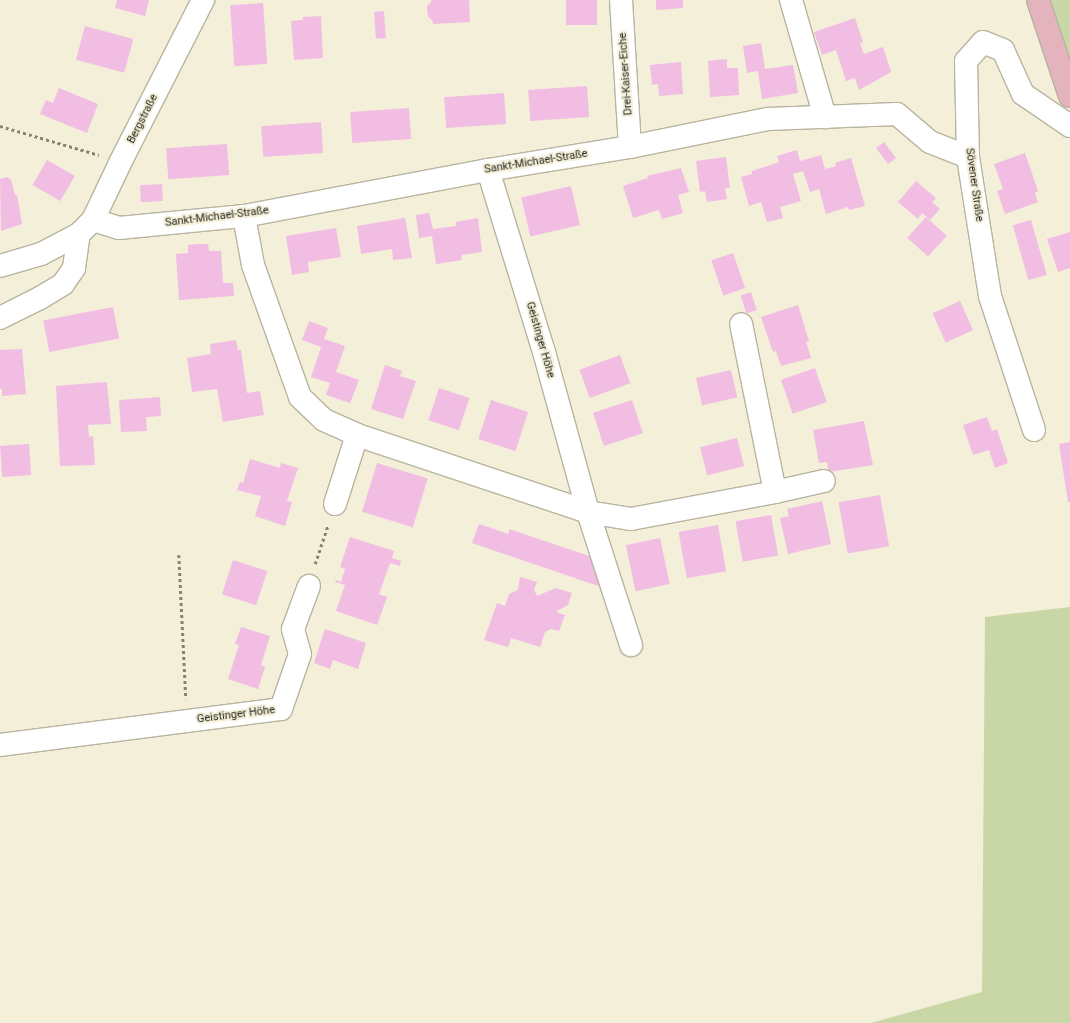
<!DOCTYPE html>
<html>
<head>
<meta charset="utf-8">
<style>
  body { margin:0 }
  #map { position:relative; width:1070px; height:1023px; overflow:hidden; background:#f3efd9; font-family:Roboto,sans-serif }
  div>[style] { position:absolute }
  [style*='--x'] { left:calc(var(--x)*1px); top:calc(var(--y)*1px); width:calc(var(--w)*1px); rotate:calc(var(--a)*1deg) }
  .green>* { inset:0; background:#c9d7a6 }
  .building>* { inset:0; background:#f1bde3; transform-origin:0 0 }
  .path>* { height:2.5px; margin-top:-1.25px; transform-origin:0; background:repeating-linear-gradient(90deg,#868375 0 3px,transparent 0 6px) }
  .roads { filter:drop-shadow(1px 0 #b8b49f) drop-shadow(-1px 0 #b8b49f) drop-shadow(0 1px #b8b49f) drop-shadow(0 -1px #b8b49f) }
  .minor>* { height:22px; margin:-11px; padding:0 11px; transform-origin:11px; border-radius:11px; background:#fff }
  .major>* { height:22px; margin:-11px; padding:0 11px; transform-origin:11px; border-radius:11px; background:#e3b3be }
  span { translate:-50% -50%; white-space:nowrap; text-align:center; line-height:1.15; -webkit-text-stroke:4px #f3efd9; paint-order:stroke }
  .street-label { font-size:11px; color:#201f17 }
</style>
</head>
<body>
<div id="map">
  <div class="green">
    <i style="clip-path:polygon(1042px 0,1070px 0,1070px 84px)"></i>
    <i style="clip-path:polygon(1070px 607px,1070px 1023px,871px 1023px,982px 992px,985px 617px)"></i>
  </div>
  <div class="building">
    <i style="clip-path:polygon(117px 0,149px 0,145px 16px,115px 8px)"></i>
    <i style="clip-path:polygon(431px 0,469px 0,470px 22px,433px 24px,432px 20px,428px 17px,427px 6px,431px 2px)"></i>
    <i style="left:566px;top:0;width:31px;height:25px"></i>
    <i style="clip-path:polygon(656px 0,683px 0,683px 8px,656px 10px)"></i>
    <i style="left:263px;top:3px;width:61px;height:33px;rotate:86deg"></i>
    <i style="left:384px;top:11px;width:27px;height:10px;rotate:86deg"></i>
    <i style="clip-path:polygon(321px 16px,323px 58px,294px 60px,291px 21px,303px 20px,303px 17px)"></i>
    <i style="clip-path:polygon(855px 18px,863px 42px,860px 43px,864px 54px,883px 47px,891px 72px,859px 90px,855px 78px,846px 81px,836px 50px,822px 55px,814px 32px)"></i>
    <i style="left:85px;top:26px;width:50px;height:35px;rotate:15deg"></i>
    <i style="clip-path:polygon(761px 43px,765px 69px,793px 65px,798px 93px,762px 99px,758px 71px,747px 73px,743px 46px)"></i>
    <i style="clip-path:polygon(727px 59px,727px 68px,738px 68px,739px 95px,710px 97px,708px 61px)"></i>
    <i style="clip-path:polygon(681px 62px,683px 94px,659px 96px,658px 84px,652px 85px,650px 65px)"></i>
    <i style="left:587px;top:86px;width:31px;height:59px;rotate:86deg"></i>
    <i style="clip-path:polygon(59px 88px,98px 104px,87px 133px,40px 114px,46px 100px,53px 103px)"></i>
    <i style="left:504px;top:93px;width:31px;height:60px;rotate:86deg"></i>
    <i style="left:409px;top:108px;width:31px;height:59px;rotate:86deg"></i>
    <i style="left:321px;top:122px;width:31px;height:60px;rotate:86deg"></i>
    <i style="left:884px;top:142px;width:20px;height:10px;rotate:53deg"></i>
    <i style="left:227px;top:144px;width:31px;height:61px;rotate:86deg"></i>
    <i style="clip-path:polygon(797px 150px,800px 161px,821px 155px,825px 169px,836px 166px,835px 163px,851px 158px,865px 206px,849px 210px,848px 207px,826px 214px,819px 189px,810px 192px,803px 171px,793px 174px,801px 201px,780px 207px,783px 218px,767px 222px,761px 202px,749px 206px,741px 177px,752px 174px,752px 171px,779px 162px,777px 156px)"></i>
    <i style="clip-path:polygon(1025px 153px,1038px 191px,1035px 193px,1038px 202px,1005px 214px,997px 191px,1003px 189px,994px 164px)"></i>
    <i style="clip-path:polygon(726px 157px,730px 188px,725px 188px,727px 199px,707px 202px,705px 191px,700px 192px,696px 161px)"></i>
    <i style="left:47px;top:160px;width:32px;height:29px;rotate:30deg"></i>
    <i style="clip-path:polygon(681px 168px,689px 192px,678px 195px,683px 213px,662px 219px,659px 210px,633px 218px,623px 186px,648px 178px,647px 176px)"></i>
    <i style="clip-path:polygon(7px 177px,11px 180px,15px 195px,17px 195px,22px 224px,1px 231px,0 179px)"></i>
    <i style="clip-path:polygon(916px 181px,936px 198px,932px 202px,940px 209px,930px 220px,922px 213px,918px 219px,898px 202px)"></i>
    <i style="left:162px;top:184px;width:17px;height:22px;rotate:87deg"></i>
    <i style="left:571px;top:186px;width:40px;height:51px;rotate:77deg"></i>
    <i style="clip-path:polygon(429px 213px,433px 229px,456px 226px,456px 222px,478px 218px,482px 252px,461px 255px,462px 260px,436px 264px,432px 236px,419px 238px,416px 215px)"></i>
    <i style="left:926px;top:217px;width:28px;height:28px;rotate:42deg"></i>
    <i style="clip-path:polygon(405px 218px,412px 258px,393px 260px,392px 249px,361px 254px,357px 226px)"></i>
    <i style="left:1031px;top:220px;width:57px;height:19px;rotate:74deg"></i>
    <i style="clip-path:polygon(336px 228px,341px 257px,308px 262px,309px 272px,292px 275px,286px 236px)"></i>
    <i style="clip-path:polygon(1070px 232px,1070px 268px,1058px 272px,1047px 239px)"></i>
    <i style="clip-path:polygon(198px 244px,208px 244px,209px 251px,221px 251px,223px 283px,233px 283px,234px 296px,179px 300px,176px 254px,188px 253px,188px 245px)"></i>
    <i style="left:733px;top:253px;width:37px;height:23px;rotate:71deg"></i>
    <i style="left:751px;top:292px;width:19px;height:11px;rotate:72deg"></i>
    <i style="left:960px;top:301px;width:32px;height:30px;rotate:66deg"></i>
    <i style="clip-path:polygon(798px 305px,809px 341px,806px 342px,811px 358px,781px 366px,776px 351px,773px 352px,761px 317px)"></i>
    <i style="left:113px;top:307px;width:32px;height:71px;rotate:79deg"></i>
    <i style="clip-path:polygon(309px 321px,328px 328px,324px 339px,345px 346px,336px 372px,359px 380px,350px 403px,326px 395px,330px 383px,311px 377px,321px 347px,302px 340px)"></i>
    <i style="clip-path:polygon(236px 340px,238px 350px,241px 350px,247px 393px,260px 391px,264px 415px,223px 422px,217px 389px,192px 392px,187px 358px,211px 354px,210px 344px)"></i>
    <i style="clip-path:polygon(22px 349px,26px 394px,2px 396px,2px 389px,0 389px,0 350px)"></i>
    <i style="left:620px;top:355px;width:30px;height:43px;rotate:70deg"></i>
    <i style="clip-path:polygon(385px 365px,402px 371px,400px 376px,416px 381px,403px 419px,371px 409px)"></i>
    <i style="left:815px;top:368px;width:36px;height:36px;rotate:71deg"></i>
    <i style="left:731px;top:370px;width:28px;height:36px;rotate:77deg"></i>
    <i style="clip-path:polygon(107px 382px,111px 424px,88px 425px,89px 437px,93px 436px,95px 465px,60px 466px,56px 386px)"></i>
    <i style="left:439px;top:388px;width:32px;height:34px;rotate:18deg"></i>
    <i style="clip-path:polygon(160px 397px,161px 416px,146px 417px,147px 431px,121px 432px,119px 400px)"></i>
    <i style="left:491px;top:400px;width:39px;height:41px;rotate:18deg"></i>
    <i style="left:632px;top:400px;width:35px;height:41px;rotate:72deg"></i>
    <i style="clip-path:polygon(987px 417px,992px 431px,997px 429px,1008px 463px,995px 468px,989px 450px,973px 455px,963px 425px)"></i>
    <i style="clip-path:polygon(864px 421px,873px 465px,829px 472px,827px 462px,819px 463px,813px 430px)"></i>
    <i style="left:737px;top:438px;width:29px;height:38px;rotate:76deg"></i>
    <i style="clip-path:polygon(1070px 442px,1070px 502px,1068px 502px,1059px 444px)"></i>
    <i style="left:29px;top:444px;width:31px;height:29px;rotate:86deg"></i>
    <i style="clip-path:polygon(250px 459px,280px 468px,281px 463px,298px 468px,287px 501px,292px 502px,285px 526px,255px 516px,261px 496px,237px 490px,240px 482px,243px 483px)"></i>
    <i style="left:377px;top:463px;width:53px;height:51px;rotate:17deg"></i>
    <i style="left:880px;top:495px;width:52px;height:42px;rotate:80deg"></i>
    <i style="clip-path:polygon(822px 501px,831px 544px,788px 554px,780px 518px,789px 516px,787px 509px)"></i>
    <i style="left:771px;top:515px;width:41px;height:36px;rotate:80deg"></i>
    <i style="clip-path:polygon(479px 524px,509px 534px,509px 529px,595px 558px,604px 588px,472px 543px)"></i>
    <i style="left:718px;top:525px;width:47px;height:40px;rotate:80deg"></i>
    <i style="clip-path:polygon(350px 537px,394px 551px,392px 558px,401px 561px,400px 566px,390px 563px,379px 594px,387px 597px,377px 625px,336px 611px,345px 585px,335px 582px,336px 580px,341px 582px,345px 569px,340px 567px)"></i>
    <i style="left:660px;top:538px;width:47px;height:35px;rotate:78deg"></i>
    <i style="left:233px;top:560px;width:36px;height:36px;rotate:18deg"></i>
    <i style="clip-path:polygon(520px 577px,537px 582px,534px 590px,537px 596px,556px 588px,572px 593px,568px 605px,557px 611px,558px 613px,565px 615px,559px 631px,551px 629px,545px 632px,540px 647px,511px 638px,508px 647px,484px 640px,497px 603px,505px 606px,509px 594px,518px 590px)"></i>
    <i style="clip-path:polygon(241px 627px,270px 636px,261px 665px,265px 667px,258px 689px,228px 679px,239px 645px,235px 644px)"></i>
    <i style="clip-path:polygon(325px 629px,366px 643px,358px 669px,333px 660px,330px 669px,314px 663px)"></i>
  </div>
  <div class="path">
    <i style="--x:0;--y:126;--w:103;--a:16.3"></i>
    <i style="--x:179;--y:555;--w:144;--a:87.2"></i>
    <i style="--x:315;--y:564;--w:41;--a:-71.6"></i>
  </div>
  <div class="roads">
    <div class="minor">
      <i style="--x:621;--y:0;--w:147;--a:86.5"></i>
      <i style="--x:791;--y:0;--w:122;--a:73.8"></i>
      <i style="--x:488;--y:170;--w:190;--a:72.9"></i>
      <i style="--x:544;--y:352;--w:166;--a:74.6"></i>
      <i style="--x:588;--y:512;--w:140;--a:72.1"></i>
      <i style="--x:244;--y:216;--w:50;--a:79.6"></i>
      <i style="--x:253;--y:265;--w:140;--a:70.4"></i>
      <i style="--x:300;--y:397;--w:33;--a:44"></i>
      <i style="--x:324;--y:420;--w:36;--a:24"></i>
      <i style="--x:357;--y:435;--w:243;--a:18.4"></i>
      <i style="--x:588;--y:512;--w:44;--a:9.2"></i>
      <i style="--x:631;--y:519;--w:147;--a:-10.6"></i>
      <i style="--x:775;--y:492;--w:171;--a:-101.4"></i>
      <i style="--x:93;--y:220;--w:27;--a:17"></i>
      <i style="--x:119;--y:228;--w:126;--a:-5.5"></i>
      <i style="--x:244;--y:216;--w:248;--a:-10.7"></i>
      <i style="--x:488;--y:170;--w:144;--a:-9.2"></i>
      <i style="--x:630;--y:147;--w:141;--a:-11.5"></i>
      <i style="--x:768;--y:119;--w:129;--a:-2.2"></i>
      <i style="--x:897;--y:114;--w:43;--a:40.3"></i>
      <i style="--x:930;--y:142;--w:41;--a:21.5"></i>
      <i style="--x:0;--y:266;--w:43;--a:-16.3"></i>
      <i style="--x:41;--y:254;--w:43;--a:-27.8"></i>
      <i style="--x:79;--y:234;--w:20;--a:-45"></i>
      <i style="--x:93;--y:220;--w:65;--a:-64.6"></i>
      <i style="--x:121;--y:161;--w:181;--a:-63"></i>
      <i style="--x:0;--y:318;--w:45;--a:-26.6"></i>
      <i style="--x:40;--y:298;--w:27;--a:-31"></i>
      <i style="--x:63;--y:284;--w:19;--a:-55"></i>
      <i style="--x:74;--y:268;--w:34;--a:-82"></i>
      <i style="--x:1034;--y:430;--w:141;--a:-108.2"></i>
      <i style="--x:990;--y:296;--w:141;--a:-99"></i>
      <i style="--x:968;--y:157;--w:96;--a:-91.2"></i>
      <i style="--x:966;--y:61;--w:25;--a:-48"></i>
      <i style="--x:983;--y:42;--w:22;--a:22"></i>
      <i style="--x:1003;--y:50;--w:48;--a:65.6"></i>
      <i style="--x:1023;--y:94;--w:57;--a:34.2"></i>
      <i style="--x:775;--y:492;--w:50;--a:-12.7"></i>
      <i style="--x:335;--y:504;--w:72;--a:-72.3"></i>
      <i style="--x:0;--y:745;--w:283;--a:-7.3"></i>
      <i style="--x:281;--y:709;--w:58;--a:-70.9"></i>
      <i style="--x:300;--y:654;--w:26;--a:-106"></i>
      <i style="--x:293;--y:629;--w:46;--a:-69.6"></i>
    </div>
    <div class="major">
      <i style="--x:1038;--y:0;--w:101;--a:71.6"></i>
    </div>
  </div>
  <div class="street-label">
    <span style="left:626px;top:74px;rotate:-94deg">Drei-Kaiser-Eiche</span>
    <span style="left:143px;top:119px;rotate:-63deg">Bergstraße</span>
    <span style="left:536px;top:162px;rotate:-9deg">Sankt-Michael-Straße</span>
    <span style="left:974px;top:185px;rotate:82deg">Sövener Straße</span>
    <span style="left:217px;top:217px;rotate:-7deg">Sankt-Michael-Straße</span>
    <span style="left:540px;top:340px;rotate:74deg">Geistinger Höhe</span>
    <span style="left:236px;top:715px;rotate:-7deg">Geistinger Höhe</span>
  </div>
</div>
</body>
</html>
